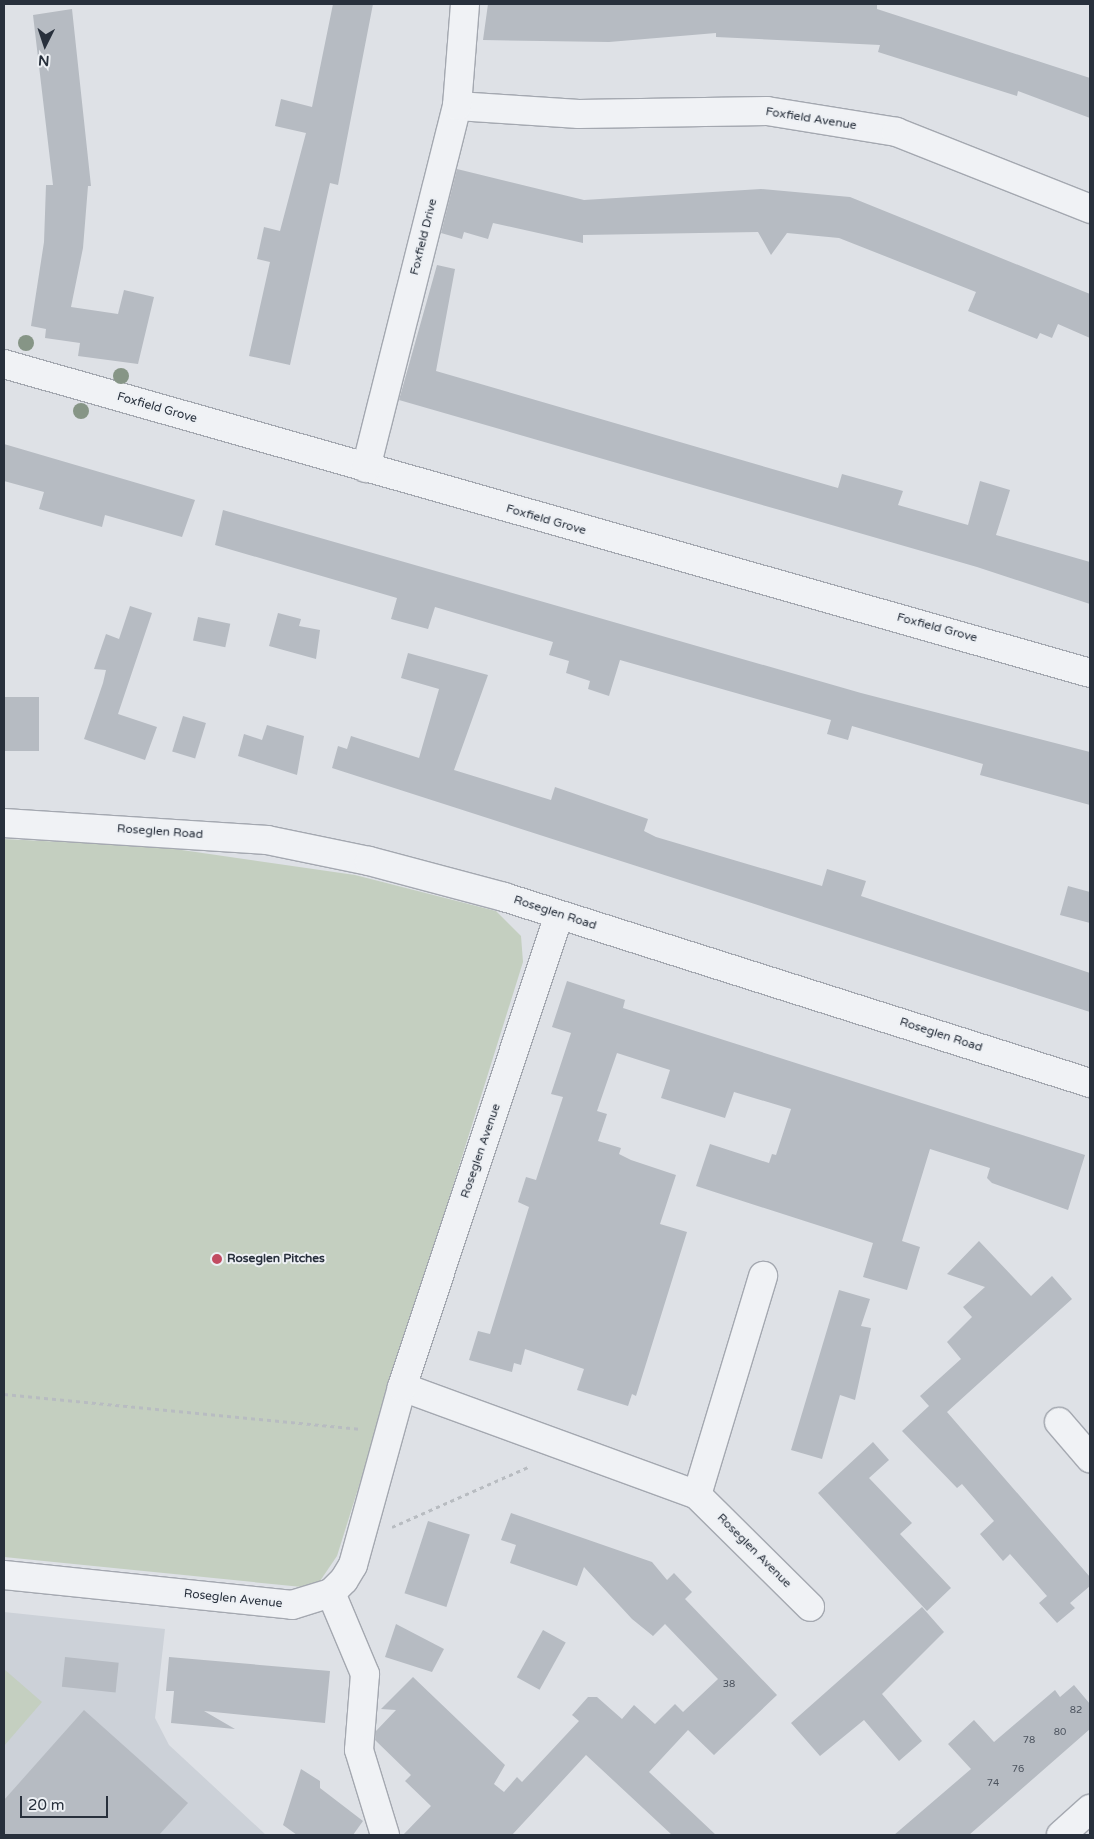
<!DOCTYPE html>
<html>
<head>
<meta charset="utf-8">
<style>
  body { margin:0 }
  #map { position:relative; width:1094px; height:1839px; overflow:hidden; background:#dee1e6; font-family:"Varela Round",sans-serif }
  div>[style] { position:absolute }
  [style*='--x'] { left:calc(var(--x)*1px); top:calc(var(--y)*1px); width:calc(var(--w)*1px); rotate:calc(var(--a)*1deg) }
  .built>* { inset:0; background:#ccd1d8 }
  .green>* { inset:0; background:#c4cfc0 }
  .building>* { inset:0; background:#b6bbc2; transform-origin:0 0 }
  .path>* { height:3px; margin-top:-1.5px; transform-origin:0; background:repeating-linear-gradient(90deg,#b8bcc1 0 4px,transparent 0 8px) }
  .roads { filter:drop-shadow(1px 0 #a4a8b0) drop-shadow(-1px 0 #a4a8b0) drop-shadow(0 1px #a4a8b0) drop-shadow(0 -1px #a4a8b0) }
  .minor>* { height:28px; margin:-14px; padding:0 14px; transform-origin:14px; border-radius:14px; background:#f0f2f5 }
  .trees>* { width:16px; height:16px; margin:-8px; border-radius:50%; background:#869586 }
  .dots>* { width:14px; height:14px; translate:-50% -50%; box-sizing:border-box; border:2px solid #edf0f4; border-radius:50% }
  span { translate:-50% -50%; white-space:nowrap; text-align:center; line-height:1.15; -webkit-text-stroke:4px #edf0f4; paint-order:stroke }
  .number-label { font-size:10px; color:#4c535e }
  .number-label span { -webkit-text-stroke-width:0 }
  .street-label { font-size:12px; color:#28303c }
  .poi-label { font-size:12px; color:#28303c; font-weight:700 }
  .left { translate:0 -50%; text-align:left }
  .frame { position:absolute; inset:0; border:5px solid #28303c; pointer-events:none }
  .north { position:absolute; left:20px; top:20px; width:50px; height:50px; -webkit-text-stroke:4px #edf0f4; paint-order:stroke; rotate:184deg; font-size:14px; font-weight:700; line-height:20px; text-align:center; color:#28303c }
  .north::after { content:''; display:block; margin:auto; width:18px; height:22px; background:#28303c; clip-path:polygon(50% 0,100% 100%,50% 72%,0 100%) }
  .scale { position:absolute; left:20px; top:1796px; width:88px; height:22px; box-sizing:border-box; border:2px solid #28303c; border-top:0; padding-left:6px; font-size:15px; line-height:18px; white-space:nowrap; color:#28303c; -webkit-text-stroke:4px #edf0f4; paint-order:stroke }
</style>
</head>
<body>
<div id="map">
  <div class="built">
    <i style="clip-path:polygon(4px 1612px,165px 1629px,155px 1718px,169px 1745px,266px 1835px,4px 1835px)"></i>
  </div>
  <div class="green">
    <i style="clip-path:polygon(4px 839px,161px 847px,355px 875px,496px 911px,521px 936px,523px 962px,337px 1556px,320px 1581px,302px 1587px,4px 1557px)"></i>
    <i style="clip-path:polygon(4px 1669px,42px 1702px,4px 1746px)"></i>
  </div>
  <div class="building">
    <i style="clip-path:polygon(333px 4px,373px 4px,338px 185px,330px 183px,290px 365px,249px 356px,270px 262px,257px 259px,264px 227px,280px 231px,306px 133px,275px 126px,281px 99px,312px 107px)"></i>
    <i style="clip-path:polygon(488px 4px,877px 4px,877px 9px,1090px 78px,1090px 118px,1018px 91px,1017px 96px,878px 52px,880px 45px,716px 37px,716px 33px,609px 42px,483px 40px)"></i>
    <i style="clip-path:polygon(72px 9px,91px 186px,88px 186px,83px 248px,71px 307px,118px 314px,124px 290px,154px 297px,138px 364px,78px 356px,80px 343px,45px 338px,46px 329px,31px 326px,44px 242px,46px 185px,53px 185px,33px 15px)"></i>
    <i style="clip-path:polygon(457px 169px,584px 200px,761px 189px,850px 197px,1090px 294px,1090px 338px,1058px 324px,1052px 338px,1040px 333px,1037px 339px,968px 311px,976px 292px,839px 238px,787px 233px,771px 255px,758px 232px,583px 235px,583px 243px,493px 223px,488px 239px,464px 232px,462px 239px,441px 233px)"></i>
    <i style="clip-path:polygon(437px 265px,455px 269px,436px 371px,838px 488px,842px 474px,903px 491px,898px 505px,968px 525px,980px 481px,1010px 490px,996px 535px,1090px 562px,1090px 604px,977px 567px,399px 400px)"></i>
    <i style="clip-path:polygon(4px 444px,195px 500px,182px 537px,105px 515px,102px 527px,39px 509px,44px 492px,4px 481px)"></i>
    <i style="clip-path:polygon(223px 510px,861px 693px,1090px 752px,1090px 805px,980px 775px,983px 764px,852px 726px,848px 740px,827px 734px,831px 720px,620px 660px,609px 696px,588px 689px,590px 681px,566px 673px,569px 661px,549px 655px,553px 642px,435px 607px,428px 629px,391px 619px,397px 598px,215px 545px)"></i>
    <i style="clip-path:polygon(130px 606px,152px 613px,118px 714px,157px 727px,145px 760px,84px 739px,103px 683px,106px 670px,94px 669px,106px 634px,119px 639px)"></i>
    <i style="clip-path:polygon(278px 613px,301px 619px,299px 626px,320px 630px,316px 659px,269px 646px)"></i>
    <i style="left:198px;top:617px;width:33px;height:24px;rotate:12deg"></i>
    <i style="clip-path:polygon(408px 653px,488px 675px,454px 770px,551px 800px,555px 787px,648px 819px,644px 831px,656px 837px,822px 886px,827px 869px,866px 881px,861px 896px,1090px 973px,1090px 1012px,332px 768px,338px 746px,347px 749px,351px 736px,419px 758px,439px 689px,401px 678px)"></i>
    <i style="left:4px;top:697px;width:35px;height:54px"></i>
    <i style="left:183px;top:716px;width:24px;height:37px;rotate:17deg"></i>
    <i style="clip-path:polygon(267px 725px,304px 736px,297px 775px,238px 756px,244px 734px,262px 740px)"></i>
    <i style="clip-path:polygon(1068px 886px,1090px 892px,1090px 923px,1060px 915px)"></i>
    <i style="clip-path:polygon(567px 981px,625px 1000px,623px 1008px,1085px 1155px,1068px 1210px,992px 1183px,987px 1178px,990px 1168px,930px 1149px,902px 1241px,920px 1247px,907px 1290px,863px 1277px,873px 1243px,696px 1186px,710px 1144px,769px 1163px,772px 1154px,776px 1155px,791px 1109px,734px 1092px,725px 1118px,661px 1098px,670px 1070px,617px 1053px,597px 1111px,607px 1114px,598px 1141px,621px 1148px,619px 1154px,631px 1160px,676px 1175px,660px 1224px,687px 1232px,636px 1396px,632px 1394px,628px 1406px,577px 1390px,584px 1369px,525px 1349px,521px 1365px,514px 1363px,512px 1372px,469px 1360px,478px 1331px,490px 1334px,529px 1207px,518px 1202px,526px 1177px,536px 1180px,563px 1097px,551px 1094px,571px 1033px,552px 1027px)"></i>
    <i style="clip-path:polygon(979px 1241px,1031px 1296px,1052px 1276px,1072px 1299px,947px 1412px,1090px 1577px,1090px 1586px,1070px 1603px,1075px 1608px,1057px 1623px,1039px 1603px,1047px 1596px,1010px 1554px,1003px 1561px,980px 1534px,994px 1521px,962px 1484px,957px 1488px,902px 1431px,929px 1406px,920px 1396px,961px 1359px,947px 1342px,972px 1317px,963px 1307px,985px 1287px,947px 1274px)"></i>
    <i style="clip-path:polygon(839px 1290px,870px 1299px,861px 1326px,871px 1328px,855px 1400px,840px 1395px,822px 1459px,791px 1450px)"></i>
    <i style="clip-path:polygon(873px 1442px,889px 1460px,869px 1478px,912px 1523px,900px 1534px,951px 1588px,927px 1611px,818px 1493px)"></i>
    <i style="clip-path:polygon(511px 1513px,652px 1562px,667px 1580px,674px 1573px,692px 1592px,685px 1599px,777px 1695px,714px 1755px,688px 1730px,649px 1772px,716px 1835px,672px 1835px,586px 1755px,512px 1835px,403px 1835px,431px 1806px,405px 1781px,411px 1775px,375px 1740px,376px 1731px,396px 1710px,381px 1709px,413px 1677px,505px 1765px,494px 1784px,504px 1792px,517px 1777px,522px 1782px,579px 1721px,572px 1715px,588px 1697px,597px 1697px,622px 1719px,634px 1705px,655px 1724px,675px 1704px,683px 1712px,718px 1679px,665px 1624px,653px 1636px,632px 1619px,584px 1567px,577px 1586px,510px 1563px,516px 1545px,501px 1540px)"></i>
    <i style="left:428px;top:1521px;width:44px;height:76px;rotate:18deg"></i>
    <i style="clip-path:polygon(922px 1607px,944px 1632px,882px 1694px,922px 1741px,899px 1761px,864px 1720px,820px 1756px,791px 1723px)"></i>
    <i style="clip-path:polygon(396px 1624px,444px 1649px,432px 1672px,385px 1657px)"></i>
    <i style="left:543px;top:1630px;width:26px;height:54px;rotate:29deg"></i>
    <i style="left:65px;top:1657px;width:54px;height:30px;rotate:6deg"></i>
    <i style="clip-path:polygon(169px 1657px,330px 1671px,325px 1723px,204px 1711px,235px 1729px,171px 1723px,174px 1691px,166px 1691px)"></i>
    <i style="clip-path:polygon(1074px 1685px,1090px 1704px,1090px 1729px,969px 1835px,894px 1835px,971px 1769px,948px 1744px,974px 1720px,994px 1742px,1055px 1690px,1060px 1697px)"></i>
    <i style="clip-path:polygon(84px 1710px,188px 1803px,159px 1835px,4px 1835px,4px 1800px)"></i>
    <i style="clip-path:polygon(301px 1769px,320px 1781px,320px 1788px,363px 1821px,353px 1835px,297px 1835px,283px 1825px)"></i>
  </div>
  <div class="path">
    <i style="--x:4;--y:1394;--w:359;--a:5.6"></i>
    <i style="--x:392;--y:1527;--w:151;--a:-23.8"></i>
  </div>
  <div class="roads">
    <div class="minor">
      <i style="--x:457;--y:106;--w:122;--a:3.8"></i>
      <i style="--x:579;--y:114;--w:188;--a:-0.9"></i>
      <i style="--x:767;--y:111;--w:131;--a:9.2"></i>
      <i style="--x:896;--y:132;--w:209;--a:21.6"></i>
      <i style="--x:4;--y:364;--w:1129;--a:15.88"></i>
      <i style="--x:366;--y:468;--w:373;--a:-75.9"></i>
      <i style="--x:457;--y:106;--w:102;--a:-85.5"></i>
      <i style="--x:4;--y:823;--w:264;--a:3.7"></i>
      <i style="--x:267;--y:840;--w:104;--a:11.6"></i>
      <i style="--x:369;--y:861;--w:140;--a:14.9"></i>
      <i style="--x:504;--y:897;--w:615;--a:17.61"></i>
      <i style="--x:402;--y:1387;--w:314;--a:20.1"></i>
      <i style="--x:697;--y:1495;--w:229;--a:-73.2"></i>
      <i style="--x:1059;--y:1422;--w:48;--a:49.3"></i>
      <i style="--x:697;--y:1495;--w:159;--a:44.7"></i>
      <i style="--x:4;--y:1575;--w:290;--a:5.9"></i>
      <i style="--x:292;--y:1605;--w:41;--a:-17.1"></i>
      <i style="--x:331;--y:1593;--w:18;--a:-45"></i>
      <i style="--x:344;--y:1580;--w:17;--a:-59"></i>
      <i style="--x:353;--y:1565;--w:185;--a:-74.6"></i>
      <i style="--x:402;--y:1387;--w:497;--a:-71.6"></i>
      <i style="--x:331;--y:1593;--w:88;--a:67.2"></i>
      <i style="--x:365;--y:1674;--w:76;--a:94.5"></i>
      <i style="--x:359;--y:1750;--w:89;--a:73"></i>
      <i style="--x:1061;--y:1835;--w:39;--a:-42"></i>
    </div>
  </div>
  <div class="trees">
    <i style="left:26px;top:343px"></i>
    <i style="left:121px;top:376px"></i>
    <i style="left:81px;top:411px"></i>
  </div>
  <div class="dots">
    <i style="left:217px;top:1259px;background:#c24c62"></i>
  </div>
  <div class="number-label">
    <span style="left:729px;top:1685px">38</span>
    <span style="left:1076px;top:1711px">82</span>
    <span style="left:1060px;top:1733px">80</span>
    <span style="left:1029px;top:1741px">78</span>
    <span style="left:1018px;top:1770px">76</span>
    <span style="left:993px;top:1784px">74</span>
  </div>
  <div class="street-label">
    <span style="left:811px;top:119px;rotate:9deg">Foxfield Avenue</span>
    <span style="left:424px;top:237px;rotate:-76deg">Foxfield Drive</span>
    <span style="left:157px;top:408px;rotate:16deg">Foxfield Grove</span>
    <span style="left:546px;top:520px;rotate:16deg">Foxfield Grove</span>
    <span style="left:937px;top:628px;rotate:15deg">Foxfield Grove</span>
    <span style="left:160px;top:832px;rotate:4deg">Roseglen Road</span>
    <span style="left:555px;top:913px;rotate:18deg">Roseglen Road</span>
    <span style="left:941px;top:1035px;rotate:18deg">Roseglen Road</span>
    <span style="left:481px;top:1151px;rotate:-71deg">Roseglen Avenue</span>
    <span style="left:754px;top:1551px;rotate:45deg">Roseglen Avenue</span>
    <span style="left:233px;top:1599px;rotate:6deg">Roseglen Avenue</span>
  </div>
  <div class="poi-label">
    <span class="left" style="left:227px;top:1259px">Roseglen Pitches</span>
  </div>
  <div class="frame"></div>
  <div class="north">N</div>
  <div class="scale">20 m</div>
</div>
</body>
</html>
